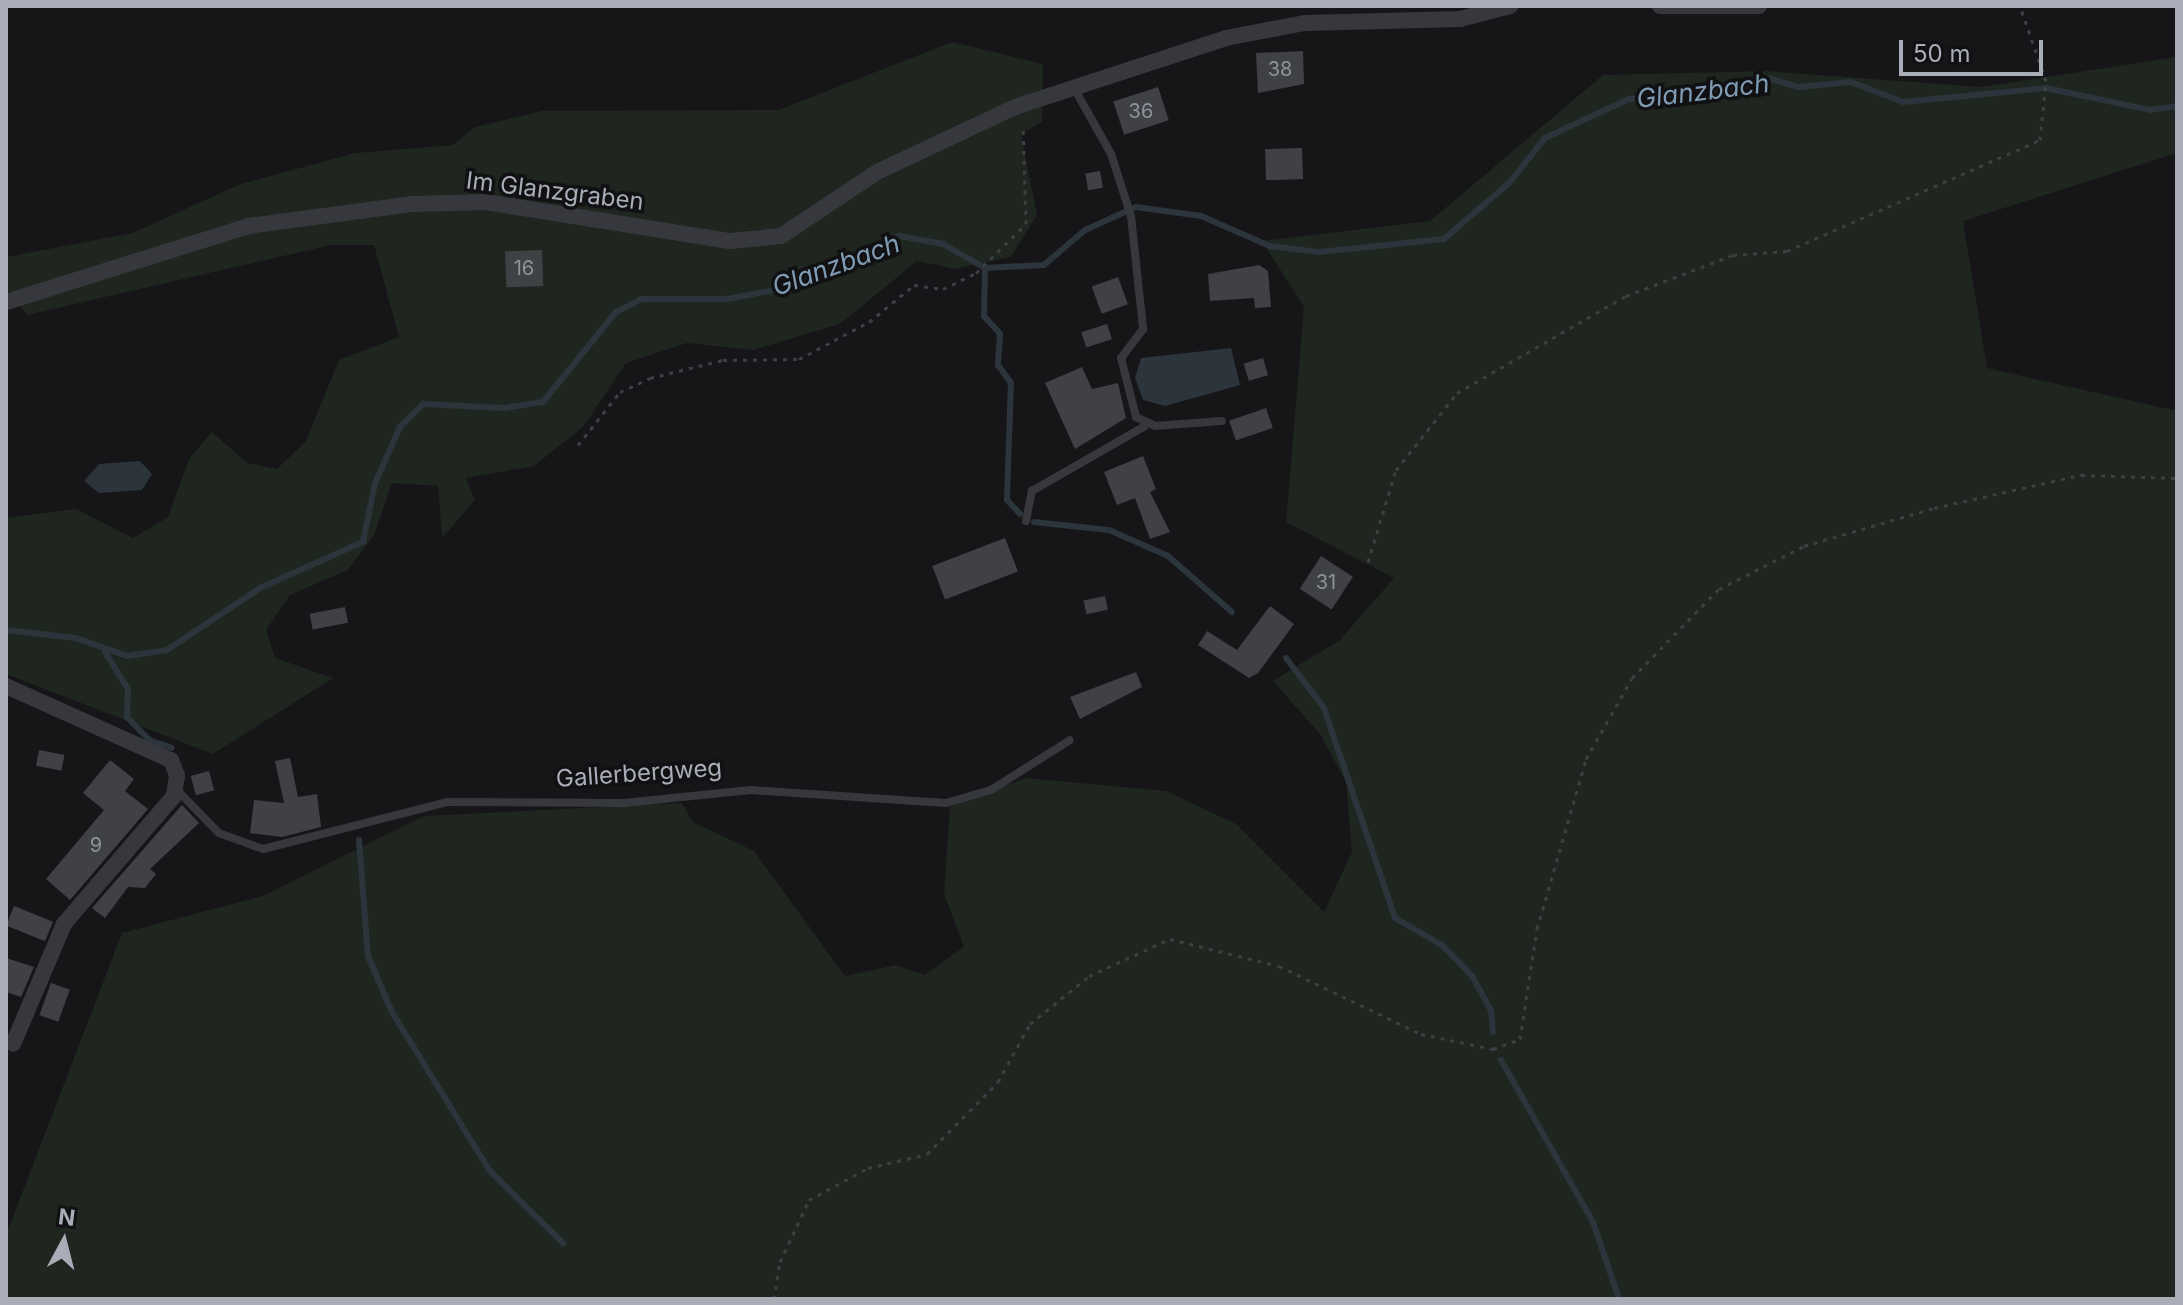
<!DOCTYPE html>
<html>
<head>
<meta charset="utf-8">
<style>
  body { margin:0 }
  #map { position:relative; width:2183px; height:1305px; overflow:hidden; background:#161618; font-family:Inter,sans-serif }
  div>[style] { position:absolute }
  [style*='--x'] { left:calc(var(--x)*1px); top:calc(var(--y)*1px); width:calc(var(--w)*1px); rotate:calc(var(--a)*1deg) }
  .green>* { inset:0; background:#1e261f }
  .water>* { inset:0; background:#2c353c }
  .stream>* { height:6px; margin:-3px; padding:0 3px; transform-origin:3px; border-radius:3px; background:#2c353c }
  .building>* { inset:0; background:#404145; transform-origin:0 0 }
  .path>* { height:3px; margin-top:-1.5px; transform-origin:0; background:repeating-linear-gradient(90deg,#3d3f44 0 4px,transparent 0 10px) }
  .lane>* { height:8px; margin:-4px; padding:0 4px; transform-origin:4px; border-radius:4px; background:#37383d }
  .street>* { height:16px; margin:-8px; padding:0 8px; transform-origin:8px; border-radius:8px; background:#37383d }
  span { translate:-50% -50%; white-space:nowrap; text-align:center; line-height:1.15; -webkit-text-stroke:7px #111113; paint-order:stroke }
  .number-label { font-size:20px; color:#8e929b }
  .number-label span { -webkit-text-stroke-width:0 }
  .street-label { font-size:24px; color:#a8adb8 }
  .water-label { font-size:26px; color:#7f9bb3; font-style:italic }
  .frame { position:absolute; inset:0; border:8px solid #a8adb8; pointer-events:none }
  .north { position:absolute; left:24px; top:1201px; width:80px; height:80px; -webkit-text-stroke:6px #111113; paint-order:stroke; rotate:7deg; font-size:22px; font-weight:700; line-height:32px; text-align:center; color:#a8adb8 }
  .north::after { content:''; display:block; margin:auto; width:28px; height:36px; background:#a8adb8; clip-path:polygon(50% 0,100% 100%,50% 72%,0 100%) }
  .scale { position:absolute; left:1899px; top:40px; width:144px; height:36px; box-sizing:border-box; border:4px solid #a8adb8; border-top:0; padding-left:10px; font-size:24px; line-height:28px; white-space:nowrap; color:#a8adb8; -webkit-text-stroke:6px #111113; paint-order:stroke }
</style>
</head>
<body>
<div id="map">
  <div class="green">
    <i style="clip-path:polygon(952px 42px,1043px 64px,1042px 122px,1021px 134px,1037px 215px,1011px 257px,955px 269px,917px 261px,840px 324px,753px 350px,687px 343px,626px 363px,583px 427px,534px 466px,466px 478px,475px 500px,442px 538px,438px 486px,392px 483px,374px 535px,348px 570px,290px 595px,266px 630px,275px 658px,333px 678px,213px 754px,6px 674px,6px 518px,76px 509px,133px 538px,168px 517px,189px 459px,212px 432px,247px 463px,277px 469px,306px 441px,339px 360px,399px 337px,374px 245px,331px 245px,27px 315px,6px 289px,6px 257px,133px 233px,238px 185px,355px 153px,453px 145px,475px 127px,542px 111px,779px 110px)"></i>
    <i style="clip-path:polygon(2177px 57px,2177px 153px,1963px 221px,1987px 368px,2177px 411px,2177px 1299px,6px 1299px,6px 1235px,122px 933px,263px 896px,424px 816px,682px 803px,693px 822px,754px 851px,845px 976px,896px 965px,924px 975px,964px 947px,944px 894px,950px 806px,1026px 778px,1166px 791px,1236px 824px,1324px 912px,1352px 852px,1346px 782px,1320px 734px,1273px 681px,1340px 640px,1394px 578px,1286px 522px,1304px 307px,1262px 241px,1430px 221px,1603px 75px,1766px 71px,1981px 87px)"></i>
  </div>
  <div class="water">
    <i style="clip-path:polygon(1231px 348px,1240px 385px,1165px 406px,1143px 400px,1135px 378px,1141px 358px)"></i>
    <i style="clip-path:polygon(140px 461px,152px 474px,142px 490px,99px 493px,84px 481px,99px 464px)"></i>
  </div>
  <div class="stream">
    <i style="--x:985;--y:268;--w:48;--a:91.2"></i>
    <i style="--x:984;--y:316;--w:24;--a:48"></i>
    <i style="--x:1000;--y:334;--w:31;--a:94"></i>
    <i style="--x:998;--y:365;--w:22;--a:54"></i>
    <i style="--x:1011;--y:383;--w:117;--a:92"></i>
    <i style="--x:1007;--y:500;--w:19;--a:47"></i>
    <i style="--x:1034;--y:522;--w:75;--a:6.1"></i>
    <i style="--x:1109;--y:530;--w:64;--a:23.8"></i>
    <i style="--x:1168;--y:556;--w:85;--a:41.2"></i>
    <i style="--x:6;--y:630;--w:70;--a:6.5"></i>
    <i style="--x:76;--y:638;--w:54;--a:19.4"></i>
    <i style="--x:127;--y:656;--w:40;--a:-8.5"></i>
    <i style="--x:167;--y:650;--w:114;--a:-33.6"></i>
    <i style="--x:262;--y:587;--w:111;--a:-24"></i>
    <i style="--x:363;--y:542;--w:60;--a:-78.5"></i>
    <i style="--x:375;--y:483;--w:61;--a:-65.9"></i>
    <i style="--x:400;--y:427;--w:33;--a:-45"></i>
    <i style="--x:423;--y:404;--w:81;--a:2.8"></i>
    <i style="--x:504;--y:408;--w:39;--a:-9"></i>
    <i style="--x:543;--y:402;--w:116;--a:-51"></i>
    <i style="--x:616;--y:312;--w:28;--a:-27"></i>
    <i style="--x:641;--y:299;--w:86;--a:0"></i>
    <i style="--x:727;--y:299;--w:65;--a:-10.6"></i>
    <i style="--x:791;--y:287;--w:119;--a:-25.3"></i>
    <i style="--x:899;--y:236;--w:45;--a:10.3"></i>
    <i style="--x:943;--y:244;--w:48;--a:29.7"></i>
    <i style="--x:985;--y:268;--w:59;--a:-2.9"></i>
    <i style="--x:1044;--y:265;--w:54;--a:-40.5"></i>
    <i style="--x:1085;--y:230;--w:56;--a:-24.3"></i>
    <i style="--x:1136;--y:207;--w:66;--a:7.9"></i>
    <i style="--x:1201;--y:216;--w:75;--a:23.5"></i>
    <i style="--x:1270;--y:246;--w:49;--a:7"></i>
    <i style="--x:1319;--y:252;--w:126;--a:-5.9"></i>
    <i style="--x:1444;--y:239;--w:87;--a:-40.8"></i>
    <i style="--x:1510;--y:182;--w:56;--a:-51.5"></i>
    <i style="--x:1545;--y:138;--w:93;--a:-24.9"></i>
    <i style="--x:1629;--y:99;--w:98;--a:-4.7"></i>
    <i style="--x:1727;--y:91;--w:42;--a:-18"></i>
    <i style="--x:1767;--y:78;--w:33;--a:16"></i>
    <i style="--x:1799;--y:87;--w:52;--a:-5.5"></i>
    <i style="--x:1851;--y:82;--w:56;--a:21"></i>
    <i style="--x:1903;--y:102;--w:144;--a:-5.6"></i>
    <i style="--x:2046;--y:88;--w:106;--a:11.9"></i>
    <i style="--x:2150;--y:110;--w:27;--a:-8"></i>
    <i style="--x:105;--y:652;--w:44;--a:58.1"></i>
    <i style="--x:128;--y:689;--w:28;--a:92"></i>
    <i style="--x:127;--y:717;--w:32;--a:46"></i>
    <i style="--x:149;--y:740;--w:24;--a:19"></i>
    <i style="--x:1286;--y:658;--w:63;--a:52.8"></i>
    <i style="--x:1324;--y:708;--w:222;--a:71.3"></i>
    <i style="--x:1395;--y:918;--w:54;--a:29.9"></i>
    <i style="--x:1442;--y:945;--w:43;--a:45.9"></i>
    <i style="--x:1472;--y:976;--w:39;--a:61"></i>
    <i style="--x:1491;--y:1010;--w:22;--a:85"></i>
    <i style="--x:359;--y:840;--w:116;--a:85.6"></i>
    <i style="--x:368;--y:956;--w:61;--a:66.8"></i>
    <i style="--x:392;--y:1012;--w:187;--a:58.4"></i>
    <i style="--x:490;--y:1171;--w:103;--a:44.6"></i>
    <i style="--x:1501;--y:1060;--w:186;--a:60.4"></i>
    <i style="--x:1593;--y:1222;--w:81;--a:71.3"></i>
  </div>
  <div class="building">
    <i style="clip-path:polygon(1303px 51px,1304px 84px,1258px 93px,1256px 53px)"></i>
    <i style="left:1158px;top:87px;width:35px;height:47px;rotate:72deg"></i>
    <i style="left:1302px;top:148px;width:31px;height:37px;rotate:88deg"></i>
    <i style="left:1100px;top:171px;width:17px;height:15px;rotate:80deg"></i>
    <i style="left:542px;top:250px;width:36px;height:37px;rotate:88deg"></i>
    <i style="clip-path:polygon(1259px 265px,1268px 271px,1271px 307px,1255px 308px,1254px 298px,1210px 301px,1208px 274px)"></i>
    <i style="left:1118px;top:277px;width:29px;height:28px;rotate:70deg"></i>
    <i style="left:1107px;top:324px;width:16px;height:27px;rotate:72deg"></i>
    <i style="left:1263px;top:358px;width:18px;height:20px;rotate:74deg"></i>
    <i style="clip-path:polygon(1082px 367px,1092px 389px,1118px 383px,1126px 418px,1075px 449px,1045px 383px)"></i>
    <i style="left:1266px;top:408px;width:21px;height:39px;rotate:71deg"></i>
    <i style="clip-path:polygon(1143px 456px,1156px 489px,1150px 492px,1170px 532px,1150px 539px,1135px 498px,1117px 505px,1104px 472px)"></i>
    <i style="left:1005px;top:538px;width:36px;height:78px;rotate:69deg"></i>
    <i style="left:1321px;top:556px;width:38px;height:39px;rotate:33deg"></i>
    <i style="left:1105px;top:596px;width:14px;height:22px;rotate:78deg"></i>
    <i style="clip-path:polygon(1270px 606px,1294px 624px,1258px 673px,1249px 678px,1198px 645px,1207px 631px,1237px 650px)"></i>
    <i style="left:345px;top:607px;width:16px;height:36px;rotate:79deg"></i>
    <i style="clip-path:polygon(1136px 672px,1142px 687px,1080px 719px,1070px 697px)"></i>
    <i style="left:39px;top:750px;width:26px;height:16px;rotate:11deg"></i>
    <i style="clip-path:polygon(290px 758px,298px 797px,317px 794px,321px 827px,282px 837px,250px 833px,254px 800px,284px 803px,275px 761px)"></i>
    <i style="clip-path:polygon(110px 760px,134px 779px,125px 791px,148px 809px,70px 900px,46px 879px,104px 810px,83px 793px)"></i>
    <i style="left:209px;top:771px;width:20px;height:19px;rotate:75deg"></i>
    <i style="clip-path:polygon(182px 805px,199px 823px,150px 869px,156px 874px,145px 888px,128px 887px,105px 918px,92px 908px)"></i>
    <i style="left:14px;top:906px;width:42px;height:21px;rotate:22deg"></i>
    <i style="clip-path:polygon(6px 958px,34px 967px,21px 997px,6px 992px)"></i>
    <i style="left:51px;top:983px;width:20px;height:34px;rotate:20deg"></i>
  </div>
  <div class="path">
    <i style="--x:578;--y:445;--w:68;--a:-51.6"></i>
    <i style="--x:620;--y:392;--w:33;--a:-25"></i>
    <i style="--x:650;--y:378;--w:75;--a:-13.9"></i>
    <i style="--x:723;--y:360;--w:76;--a:-0.8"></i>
    <i style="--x:799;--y:359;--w:79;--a:-27.9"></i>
    <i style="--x:869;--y:322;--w:58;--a:-39.4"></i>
    <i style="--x:914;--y:285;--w:29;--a:8"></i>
    <i style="--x:943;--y:289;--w:37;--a:-26"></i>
    <i style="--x:976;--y:273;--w:70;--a:-44.4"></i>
    <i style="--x:1026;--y:224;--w:99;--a:-91.7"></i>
    <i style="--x:1368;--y:562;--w:96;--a:-73.1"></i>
    <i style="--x:1396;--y:470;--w:98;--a:-51.6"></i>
    <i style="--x:1457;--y:393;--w:195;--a:-29.9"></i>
    <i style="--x:1626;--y:296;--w:115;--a:-21"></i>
    <i style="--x:1733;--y:255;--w:54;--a:-4.2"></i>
    <i style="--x:1787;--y:251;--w:276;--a:-23.7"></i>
    <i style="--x:2040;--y:140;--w:59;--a:-84.2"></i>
    <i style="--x:2046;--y:81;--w:79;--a:-109.1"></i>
    <i style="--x:774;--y:1299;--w:37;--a:-81"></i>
    <i style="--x:780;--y:1262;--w:68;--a:-64.9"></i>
    <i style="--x:809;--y:1200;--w:67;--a:-28.5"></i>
    <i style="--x:868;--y:1168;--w:61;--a:-13.3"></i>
    <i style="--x:927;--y:1154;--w:101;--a:-45.4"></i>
    <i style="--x:998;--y:1082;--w:66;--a:-61.1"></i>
    <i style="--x:1030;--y:1024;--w:76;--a:-39.1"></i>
    <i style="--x:1089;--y:976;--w:89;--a:-24.6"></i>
    <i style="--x:1170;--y:939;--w:112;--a:13.9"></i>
    <i style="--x:1279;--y:966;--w:157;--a:25.6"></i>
    <i style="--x:1421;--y:1034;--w:74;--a:11.8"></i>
    <i style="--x:1493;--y:1049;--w:29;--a:-20"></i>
    <i style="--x:1520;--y:1039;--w:111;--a:-81.2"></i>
    <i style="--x:1537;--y:929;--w:177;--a:-73.9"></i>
    <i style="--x:1586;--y:759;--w:93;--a:-60.4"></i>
    <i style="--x:1632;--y:678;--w:124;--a:-45.7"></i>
    <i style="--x:1719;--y:589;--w:95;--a:-26.8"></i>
    <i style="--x:1804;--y:546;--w:135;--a:-16.3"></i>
    <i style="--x:1934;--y:508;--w:151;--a:-12.7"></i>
    <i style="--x:2081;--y:475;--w:96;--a:1.8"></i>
  </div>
  <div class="lane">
    <i style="--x:1074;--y:88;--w:76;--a:60.7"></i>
    <i style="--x:1111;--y:154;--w:65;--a:72.1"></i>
    <i style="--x:1131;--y:216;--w:114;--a:83.9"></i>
    <i style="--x:1143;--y:329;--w:36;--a:127"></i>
    <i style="--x:1121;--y:358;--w:61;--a:75.7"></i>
    <i style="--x:1136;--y:417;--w:21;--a:25"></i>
    <i style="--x:1155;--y:426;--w:67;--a:-4.3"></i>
    <i style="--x:1026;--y:521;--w:31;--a:-79"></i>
    <i style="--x:1032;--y:491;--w:130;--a:-29.9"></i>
    <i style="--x:177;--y:790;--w:60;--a:45.7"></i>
    <i style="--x:219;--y:833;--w:47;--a:20"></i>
    <i style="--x:263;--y:849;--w:191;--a:-14.3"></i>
    <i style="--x:448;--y:802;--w:176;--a:0.3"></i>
    <i style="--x:624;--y:803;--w:127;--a:-5.9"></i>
    <i style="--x:750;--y:790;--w:196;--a:3.8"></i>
    <i style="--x:946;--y:803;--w:47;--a:-16.1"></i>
    <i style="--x:991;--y:790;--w:93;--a:-32.3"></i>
  </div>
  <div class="street">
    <i style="--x:1660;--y:6;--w:99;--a:0"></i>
    <i style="--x:6;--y:302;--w:254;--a:-17.4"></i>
    <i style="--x:248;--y:226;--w:165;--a:-7.6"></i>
    <i style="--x:412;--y:204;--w:74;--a:-1.5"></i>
    <i style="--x:486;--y:202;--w:247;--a:9.1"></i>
    <i style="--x:730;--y:241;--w:51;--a:-5.6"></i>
    <i style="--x:781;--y:236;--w:118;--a:-33.6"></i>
    <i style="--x:879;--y:171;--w:150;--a:-25.2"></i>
    <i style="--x:1015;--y:107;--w:222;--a:-18.1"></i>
    <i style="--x:1226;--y:38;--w:80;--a:-10.8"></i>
    <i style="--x:1305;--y:23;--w:155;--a:-1.5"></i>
    <i style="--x:1460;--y:19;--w:52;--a:-14.6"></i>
    <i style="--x:6;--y:686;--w:181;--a:24.2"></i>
    <i style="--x:171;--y:760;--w:17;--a:69"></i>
    <i style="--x:177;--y:776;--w:20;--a:99"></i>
    <i style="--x:174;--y:796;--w:169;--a:130.7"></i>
    <i style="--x:64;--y:924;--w:130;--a:113"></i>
  </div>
  <div class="number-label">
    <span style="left:1280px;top:69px">38</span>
    <span style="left:1141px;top:111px">36</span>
    <span style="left:524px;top:268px">16</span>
    <span style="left:1326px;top:582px">31</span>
    <span style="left:96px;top:845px">9</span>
  </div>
  <div class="street-label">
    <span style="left:555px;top:191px;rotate:7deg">Im Glanzgraben</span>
    <span style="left:639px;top:773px;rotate:-4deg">Gallerbergweg</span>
  </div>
  <div class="water-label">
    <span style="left:1703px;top:91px;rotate:-7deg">Glanzbach</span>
    <span style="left:836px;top:265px;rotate:-20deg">Glanzbach</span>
  </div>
  <div class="frame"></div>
  <div class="north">N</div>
  <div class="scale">50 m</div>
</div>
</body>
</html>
